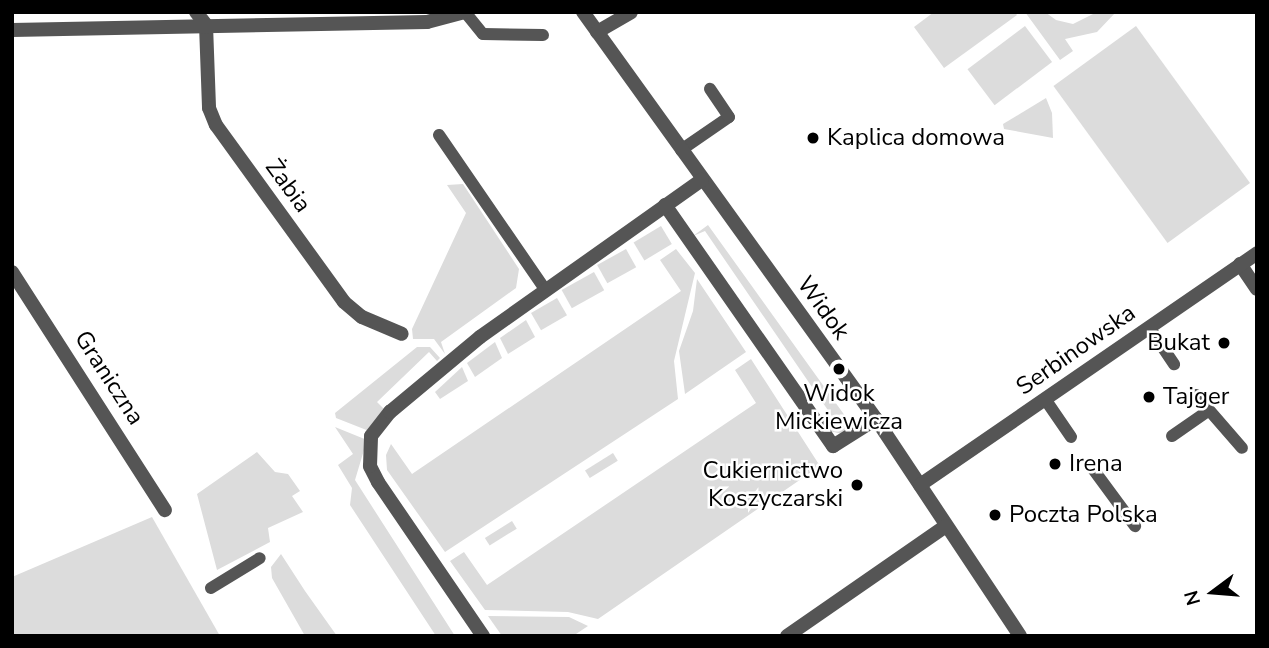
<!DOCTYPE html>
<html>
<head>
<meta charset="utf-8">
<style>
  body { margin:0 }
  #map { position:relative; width:1269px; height:648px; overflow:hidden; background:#fff; font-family:"Nunito Sans",sans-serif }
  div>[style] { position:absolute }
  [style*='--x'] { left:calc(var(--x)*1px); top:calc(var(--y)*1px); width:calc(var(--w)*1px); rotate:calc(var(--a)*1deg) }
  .green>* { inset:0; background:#dcdcdc; transform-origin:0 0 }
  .service>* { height:12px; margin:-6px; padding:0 6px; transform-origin:6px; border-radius:6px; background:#555 }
  .minor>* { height:14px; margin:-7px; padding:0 7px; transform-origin:7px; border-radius:7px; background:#555 }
  .dots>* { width:19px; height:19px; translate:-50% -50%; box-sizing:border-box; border:4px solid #fff; border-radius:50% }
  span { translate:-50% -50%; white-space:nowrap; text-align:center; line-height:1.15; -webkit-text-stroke:5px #fff; paint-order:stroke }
  .poi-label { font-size:24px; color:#000 }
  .left { translate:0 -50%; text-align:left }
  .right { translate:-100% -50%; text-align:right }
  .street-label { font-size:24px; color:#000 }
  .frame { position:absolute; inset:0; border:14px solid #000; pointer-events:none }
  .north { position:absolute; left:1178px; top:557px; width:70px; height:70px; -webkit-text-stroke:5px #fff; paint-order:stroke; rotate:254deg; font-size:19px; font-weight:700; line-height:28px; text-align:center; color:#000 }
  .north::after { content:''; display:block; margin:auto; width:24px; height:32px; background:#000; clip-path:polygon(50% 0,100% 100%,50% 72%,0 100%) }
</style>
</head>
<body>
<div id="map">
  <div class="green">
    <i style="clip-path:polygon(934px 12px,1015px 12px,1017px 15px,944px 68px,914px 27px)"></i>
    <i style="clip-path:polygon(1025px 12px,1045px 12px,1056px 20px,1073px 24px,1097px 12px,1116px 12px,1097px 32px,1065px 39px,1073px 51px,1060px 60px)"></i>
    <i style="left:1025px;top:26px;width:45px;height:72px;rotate:53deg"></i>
    <i style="left:1136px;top:26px;width:194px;height:102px;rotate:54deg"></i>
    <i style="clip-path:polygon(1046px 98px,1052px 113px,1053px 138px,1004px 129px,1003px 124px)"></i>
    <i style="clip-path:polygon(463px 184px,519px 269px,516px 288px,441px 342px,445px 354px,434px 339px,413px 339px,412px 329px,466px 213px,447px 185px)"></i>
    <i style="clip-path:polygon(708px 225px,853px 427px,842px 434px,826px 430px,836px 422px,705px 231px,693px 236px)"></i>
    <i style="left:661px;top:226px;width:21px;height:32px;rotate:59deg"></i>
    <i style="left:626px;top:249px;width:21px;height:33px;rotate:61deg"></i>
    <i style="clip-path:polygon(676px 249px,695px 273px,674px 361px,678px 399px,445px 552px,387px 470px,386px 455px,391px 444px,412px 474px,681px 291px,660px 260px)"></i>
    <i style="left:594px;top:272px;width:21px;height:37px;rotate:61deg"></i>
    <i style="clip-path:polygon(697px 279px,746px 352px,685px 394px,679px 351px,693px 311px)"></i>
    <i style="left:557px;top:298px;width:20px;height:30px;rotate:60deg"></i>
    <i style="clip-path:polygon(526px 320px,535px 337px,508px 354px,500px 338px)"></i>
    <i style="clip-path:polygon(495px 342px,502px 358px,475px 377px,467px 363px)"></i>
    <i style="clip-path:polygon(417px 347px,430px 347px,440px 358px,437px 361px,429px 352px,377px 402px,385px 410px,369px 431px,336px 418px,335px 413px)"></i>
    <i style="clip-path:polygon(751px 359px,820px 466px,598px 619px,568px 612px,485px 610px,450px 561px,464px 552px,487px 585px,756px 403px,735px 370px)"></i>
    <i style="clip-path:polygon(462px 367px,468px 381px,440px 399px,435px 392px)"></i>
    <i style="clip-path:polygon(335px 427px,367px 440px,355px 480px,455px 636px,436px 636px,350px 505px,352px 488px,338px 465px,353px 454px)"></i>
    <i style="clip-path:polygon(257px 452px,275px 472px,288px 474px,300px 491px,292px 496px,303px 512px,268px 528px,270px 542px,217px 570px,197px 494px)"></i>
    <i style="left:613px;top:453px;width:9px;height:33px;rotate:58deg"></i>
    <i style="clip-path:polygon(152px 517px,220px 636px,12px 636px,12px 577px)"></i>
    <i style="left:512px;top:521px;width:9px;height:32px;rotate:58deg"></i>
    <i style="clip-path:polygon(281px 554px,305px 591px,337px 636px,305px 636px,272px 578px,271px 567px)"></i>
    <i style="clip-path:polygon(488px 616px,569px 617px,588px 626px,573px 636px,502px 636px)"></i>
  </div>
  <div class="service">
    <i style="--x:465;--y:12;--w:28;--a:51"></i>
    <i style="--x:483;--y:34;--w:60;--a:1"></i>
    <i style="--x:439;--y:135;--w:187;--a:55.5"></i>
    <i style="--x:681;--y:150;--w:58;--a:-34.5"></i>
    <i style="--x:729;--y:117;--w:34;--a:-124"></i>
    <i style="--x:1149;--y:327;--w:45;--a:56"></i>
    <i style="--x:1196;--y:395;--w:70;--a:49"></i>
    <i style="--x:1045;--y:399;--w:46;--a:55.6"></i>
    <i style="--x:1172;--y:436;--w:44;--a:-34.8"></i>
    <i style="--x:1093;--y:469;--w:71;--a:53.6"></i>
    <i style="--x:211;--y:588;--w:57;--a:-31.5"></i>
  </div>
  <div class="minor">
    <i style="--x:196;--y:12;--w:16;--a:52"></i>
    <i style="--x:206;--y:25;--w:83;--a:87.9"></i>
    <i style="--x:209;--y:108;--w:18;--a:68"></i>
    <i style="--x:216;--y:125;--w:218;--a:54.1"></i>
    <i style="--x:344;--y:302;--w:23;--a:40"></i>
    <i style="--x:362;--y:317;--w:43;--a:23"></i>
    <i style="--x:583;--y:12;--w:501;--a:54.25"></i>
    <i style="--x:876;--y:419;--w:260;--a:56.4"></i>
    <i style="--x:12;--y:30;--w:415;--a:-1.1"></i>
    <i style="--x:427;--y:22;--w:39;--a:-15"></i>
    <i style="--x:597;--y:32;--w:39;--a:-30"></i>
    <i style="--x:665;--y:205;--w:294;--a:55.1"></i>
    <i style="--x:833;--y:446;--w:51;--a:-32.1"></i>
    <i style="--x:1240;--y:264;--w:30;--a:56"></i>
    <i style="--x:12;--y:272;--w:283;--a:57.3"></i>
    <i style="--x:920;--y:485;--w:409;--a:-34.5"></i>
    <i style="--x:483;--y:636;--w:186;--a:-124.3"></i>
    <i style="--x:378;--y:482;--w:18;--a:-117"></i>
    <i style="--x:370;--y:466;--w:30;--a:-88"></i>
    <i style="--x:371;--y:436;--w:31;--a:-52"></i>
    <i style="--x:390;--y:412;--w:117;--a:-39.8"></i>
    <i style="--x:480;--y:337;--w:272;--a:-35.3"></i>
    <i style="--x:787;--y:636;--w:193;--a:-34.7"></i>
  </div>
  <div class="dots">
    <i style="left:813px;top:138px;background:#000"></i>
    <i style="left:1224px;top:343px;background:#000"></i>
    <i style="left:839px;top:369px;background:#000"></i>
    <i style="left:1149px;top:397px;background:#000"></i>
    <i style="left:1055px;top:464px;background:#000"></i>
    <i style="left:857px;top:485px;background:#000"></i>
    <i style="left:995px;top:515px;background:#000"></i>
  </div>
  <div class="poi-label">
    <span class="left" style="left:827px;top:138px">Kaplica domowa</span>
    <span class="right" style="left:1210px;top:343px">Bukat</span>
    <span style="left:839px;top:408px">Widok<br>Mickiewicza</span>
    <span class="left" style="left:1163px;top:397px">Tajger</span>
    <span class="left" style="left:1069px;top:464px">Irena</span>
    <span class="right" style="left:843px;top:485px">Cukiernictwo<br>Koszyczarski</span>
    <span class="left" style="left:1009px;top:515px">Poczta Polska</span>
  </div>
  <div class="street-label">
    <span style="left:288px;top:186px;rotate:54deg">Żabia</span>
    <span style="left:823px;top:308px;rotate:54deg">Widok</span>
    <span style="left:1076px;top:350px;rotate:-35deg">Serbinowska</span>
    <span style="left:109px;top:378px;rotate:57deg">Graniczna</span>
  </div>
  <div class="frame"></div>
  <div class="north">N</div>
</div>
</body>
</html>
